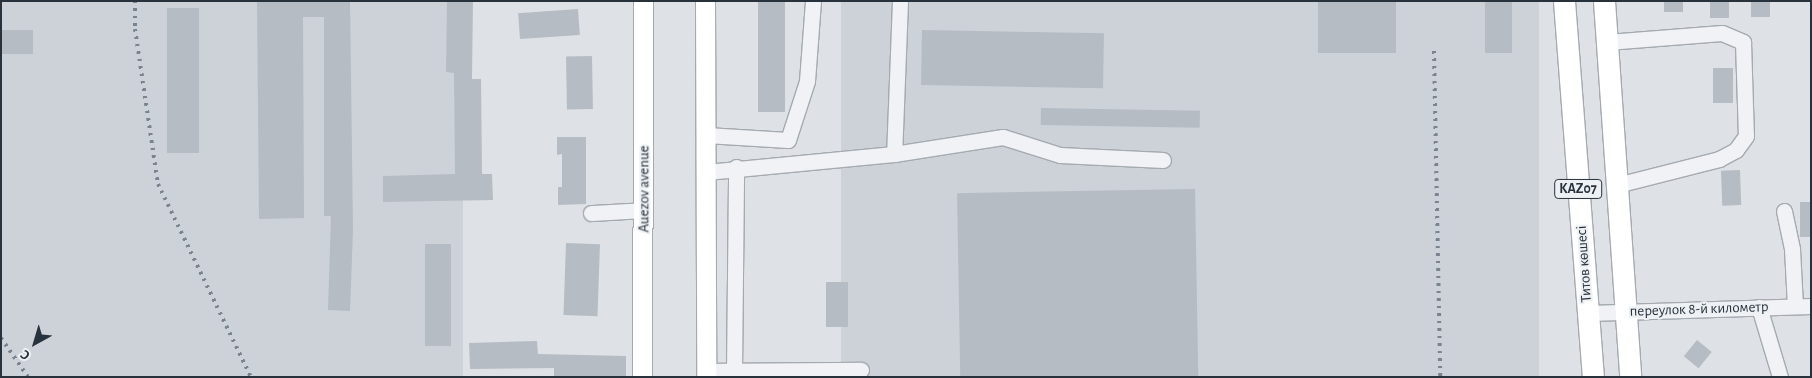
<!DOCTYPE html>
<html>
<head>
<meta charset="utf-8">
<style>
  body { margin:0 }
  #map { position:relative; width:1812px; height:378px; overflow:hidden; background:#dee2e6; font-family:"Alegreya Sans",sans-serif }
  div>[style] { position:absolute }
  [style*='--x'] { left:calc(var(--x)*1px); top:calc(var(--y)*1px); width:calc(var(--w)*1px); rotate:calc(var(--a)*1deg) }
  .built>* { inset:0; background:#ccd2d8; transform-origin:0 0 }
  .building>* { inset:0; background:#b5bcc3; transform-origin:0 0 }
  .roads { filter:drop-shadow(1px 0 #a4aab0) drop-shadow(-1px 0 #a4aab0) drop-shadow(0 1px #a4aab0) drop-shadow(0 -1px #a4aab0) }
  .minor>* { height:15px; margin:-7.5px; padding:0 7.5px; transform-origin:7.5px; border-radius:7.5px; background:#f0f2f5 }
  .major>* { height:19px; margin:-9.5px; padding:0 9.5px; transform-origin:9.5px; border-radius:9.5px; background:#fff }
  .highway>* { height:21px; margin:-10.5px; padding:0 10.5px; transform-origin:10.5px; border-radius:10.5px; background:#fff }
  .rail>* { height:4px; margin-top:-2px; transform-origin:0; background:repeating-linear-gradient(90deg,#78848f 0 2.5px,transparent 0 7.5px) }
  span { translate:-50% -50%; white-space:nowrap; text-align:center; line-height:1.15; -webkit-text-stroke:4px #edf1f4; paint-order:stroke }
  .shield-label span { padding:1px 4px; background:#edf1f4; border:1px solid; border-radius:4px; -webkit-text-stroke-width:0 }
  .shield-label { font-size:14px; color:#28323c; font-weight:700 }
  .street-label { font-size:15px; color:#28323c }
  .frame { position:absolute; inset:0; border:2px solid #28323c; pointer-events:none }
  .north { position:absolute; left:10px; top:318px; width:50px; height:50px; -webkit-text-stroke:4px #edf1f4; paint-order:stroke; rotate:219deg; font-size:14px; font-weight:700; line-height:20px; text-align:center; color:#28323c }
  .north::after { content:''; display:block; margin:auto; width:18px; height:22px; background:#28323c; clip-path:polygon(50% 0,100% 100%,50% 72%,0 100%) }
</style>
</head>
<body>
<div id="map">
  <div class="built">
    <i style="left:1px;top:1px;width:462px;height:376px"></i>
    <i style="left:841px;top:1px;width:698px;height:376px"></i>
  </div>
  <div class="building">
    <i style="clip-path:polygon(257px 1px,350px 1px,353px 230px,350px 311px,328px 310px,331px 216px,324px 216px,324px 17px,303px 17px,304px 218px,259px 219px)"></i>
    <i style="clip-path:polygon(447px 1px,473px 1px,472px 79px,481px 79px,482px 174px,492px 174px,493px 200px,383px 202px,383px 176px,455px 174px,454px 73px,446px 72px)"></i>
    <i style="left:758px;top:1px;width:27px;height:111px"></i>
    <i style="left:1318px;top:1px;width:78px;height:52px"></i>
    <i style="left:1485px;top:1px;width:27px;height:52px"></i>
    <i style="left:1664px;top:1px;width:19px;height:11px"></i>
    <i style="left:1710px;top:1px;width:19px;height:17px"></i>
    <i style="left:1751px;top:1px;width:19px;height:16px"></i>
    <i style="left:167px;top:8px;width:32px;height:145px"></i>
    <i style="left:578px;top:9px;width:26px;height:60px;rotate:86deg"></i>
    <i style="left:1px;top:30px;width:32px;height:24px"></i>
    <i style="left:922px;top:30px;width:182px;height:55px;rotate:1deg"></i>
    <i style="left:592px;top:56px;width:53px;height:26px;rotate:89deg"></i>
    <i style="left:1713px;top:68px;width:20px;height:35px"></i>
    <i style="left:1041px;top:108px;width:159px;height:17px;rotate:1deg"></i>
    <i style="clip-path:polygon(557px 137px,586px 137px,586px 204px,558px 205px,558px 187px,562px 187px,562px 154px,557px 155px)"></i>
    <i style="left:1740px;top:170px;width:35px;height:19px;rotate:88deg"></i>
    <i style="left:1195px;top:189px;width:188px;height:238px;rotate:89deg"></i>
    <i style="left:1800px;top:202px;width:11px;height:35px"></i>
    <i style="left:566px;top:243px;width:34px;height:72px;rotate:2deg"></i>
    <i style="left:425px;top:244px;width:26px;height:102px"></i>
    <i style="left:826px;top:282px;width:22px;height:45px"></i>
    <i style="left:1697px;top:340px;width:19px;height:21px;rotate:39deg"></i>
    <i style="clip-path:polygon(537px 341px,538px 354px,626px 356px,626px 377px,554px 377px,554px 368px,470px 369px,469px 343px)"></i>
  </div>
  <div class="roads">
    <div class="minor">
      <i style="--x:900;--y:1;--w:153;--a:92.2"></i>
      <i style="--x:894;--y:154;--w:110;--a:-8.9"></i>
      <i style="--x:1003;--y:137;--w:60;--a:17.5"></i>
      <i style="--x:1060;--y:155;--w:103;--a:2.8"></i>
      <i style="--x:1607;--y:42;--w:115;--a:-4.5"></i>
      <i style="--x:1722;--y:33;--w:23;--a:23"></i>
      <i style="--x:1743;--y:42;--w:94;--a:88.2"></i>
      <i style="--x:1746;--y:136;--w:17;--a:126"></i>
      <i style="--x:1736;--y:150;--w:19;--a:152"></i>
      <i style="--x:1719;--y:159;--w:105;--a:165.7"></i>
      <i style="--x:706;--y:135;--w:82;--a:3.5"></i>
      <i style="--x:788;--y:140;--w:62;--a:-72.1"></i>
      <i style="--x:807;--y:81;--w:80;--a:-85.7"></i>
      <i style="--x:706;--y:172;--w:189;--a:-5.5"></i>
      <i style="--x:1784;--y:211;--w:39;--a:78"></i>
      <i style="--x:1792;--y:249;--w:57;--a:87"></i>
      <i style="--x:591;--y:213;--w:53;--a:-3.2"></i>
      <i style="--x:1759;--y:307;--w:73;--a:73.3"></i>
      <i style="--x:1588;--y:313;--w:223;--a:-1.8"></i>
      <i style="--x:707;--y:371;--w:154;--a:-0.4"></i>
      <i style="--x:734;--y:371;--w:204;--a:-89.4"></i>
    </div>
    <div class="major">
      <i style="--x:705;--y:1;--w:376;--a:89.8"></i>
      <i style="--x:642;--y:377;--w:376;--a:-89.8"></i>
    </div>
    <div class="highway">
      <i style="--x:1564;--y:1;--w:377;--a:85.6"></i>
      <i style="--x:1604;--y:1;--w:377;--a:86"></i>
    </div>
  </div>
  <div class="rail">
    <i style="--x:135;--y:1;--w:28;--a:90"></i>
    <i style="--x:135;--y:29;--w:157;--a:81.6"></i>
    <i style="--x:158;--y:184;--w:214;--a:64.3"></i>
    <i style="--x:1434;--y:51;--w:326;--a:88.9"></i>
    <i style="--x:1;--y:338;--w:47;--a:55.3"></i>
  </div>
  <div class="shield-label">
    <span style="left:1578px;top:189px">KAZ07</span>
  </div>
  <div class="street-label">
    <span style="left:644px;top:189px;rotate:-90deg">Auezov avenue</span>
    <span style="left:1584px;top:264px;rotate:-94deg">Титов көшесі</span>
    <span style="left:1699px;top:309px;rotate:-2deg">переулок 8-й километр</span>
  </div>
  <div class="frame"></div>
  <div class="north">С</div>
</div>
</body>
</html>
